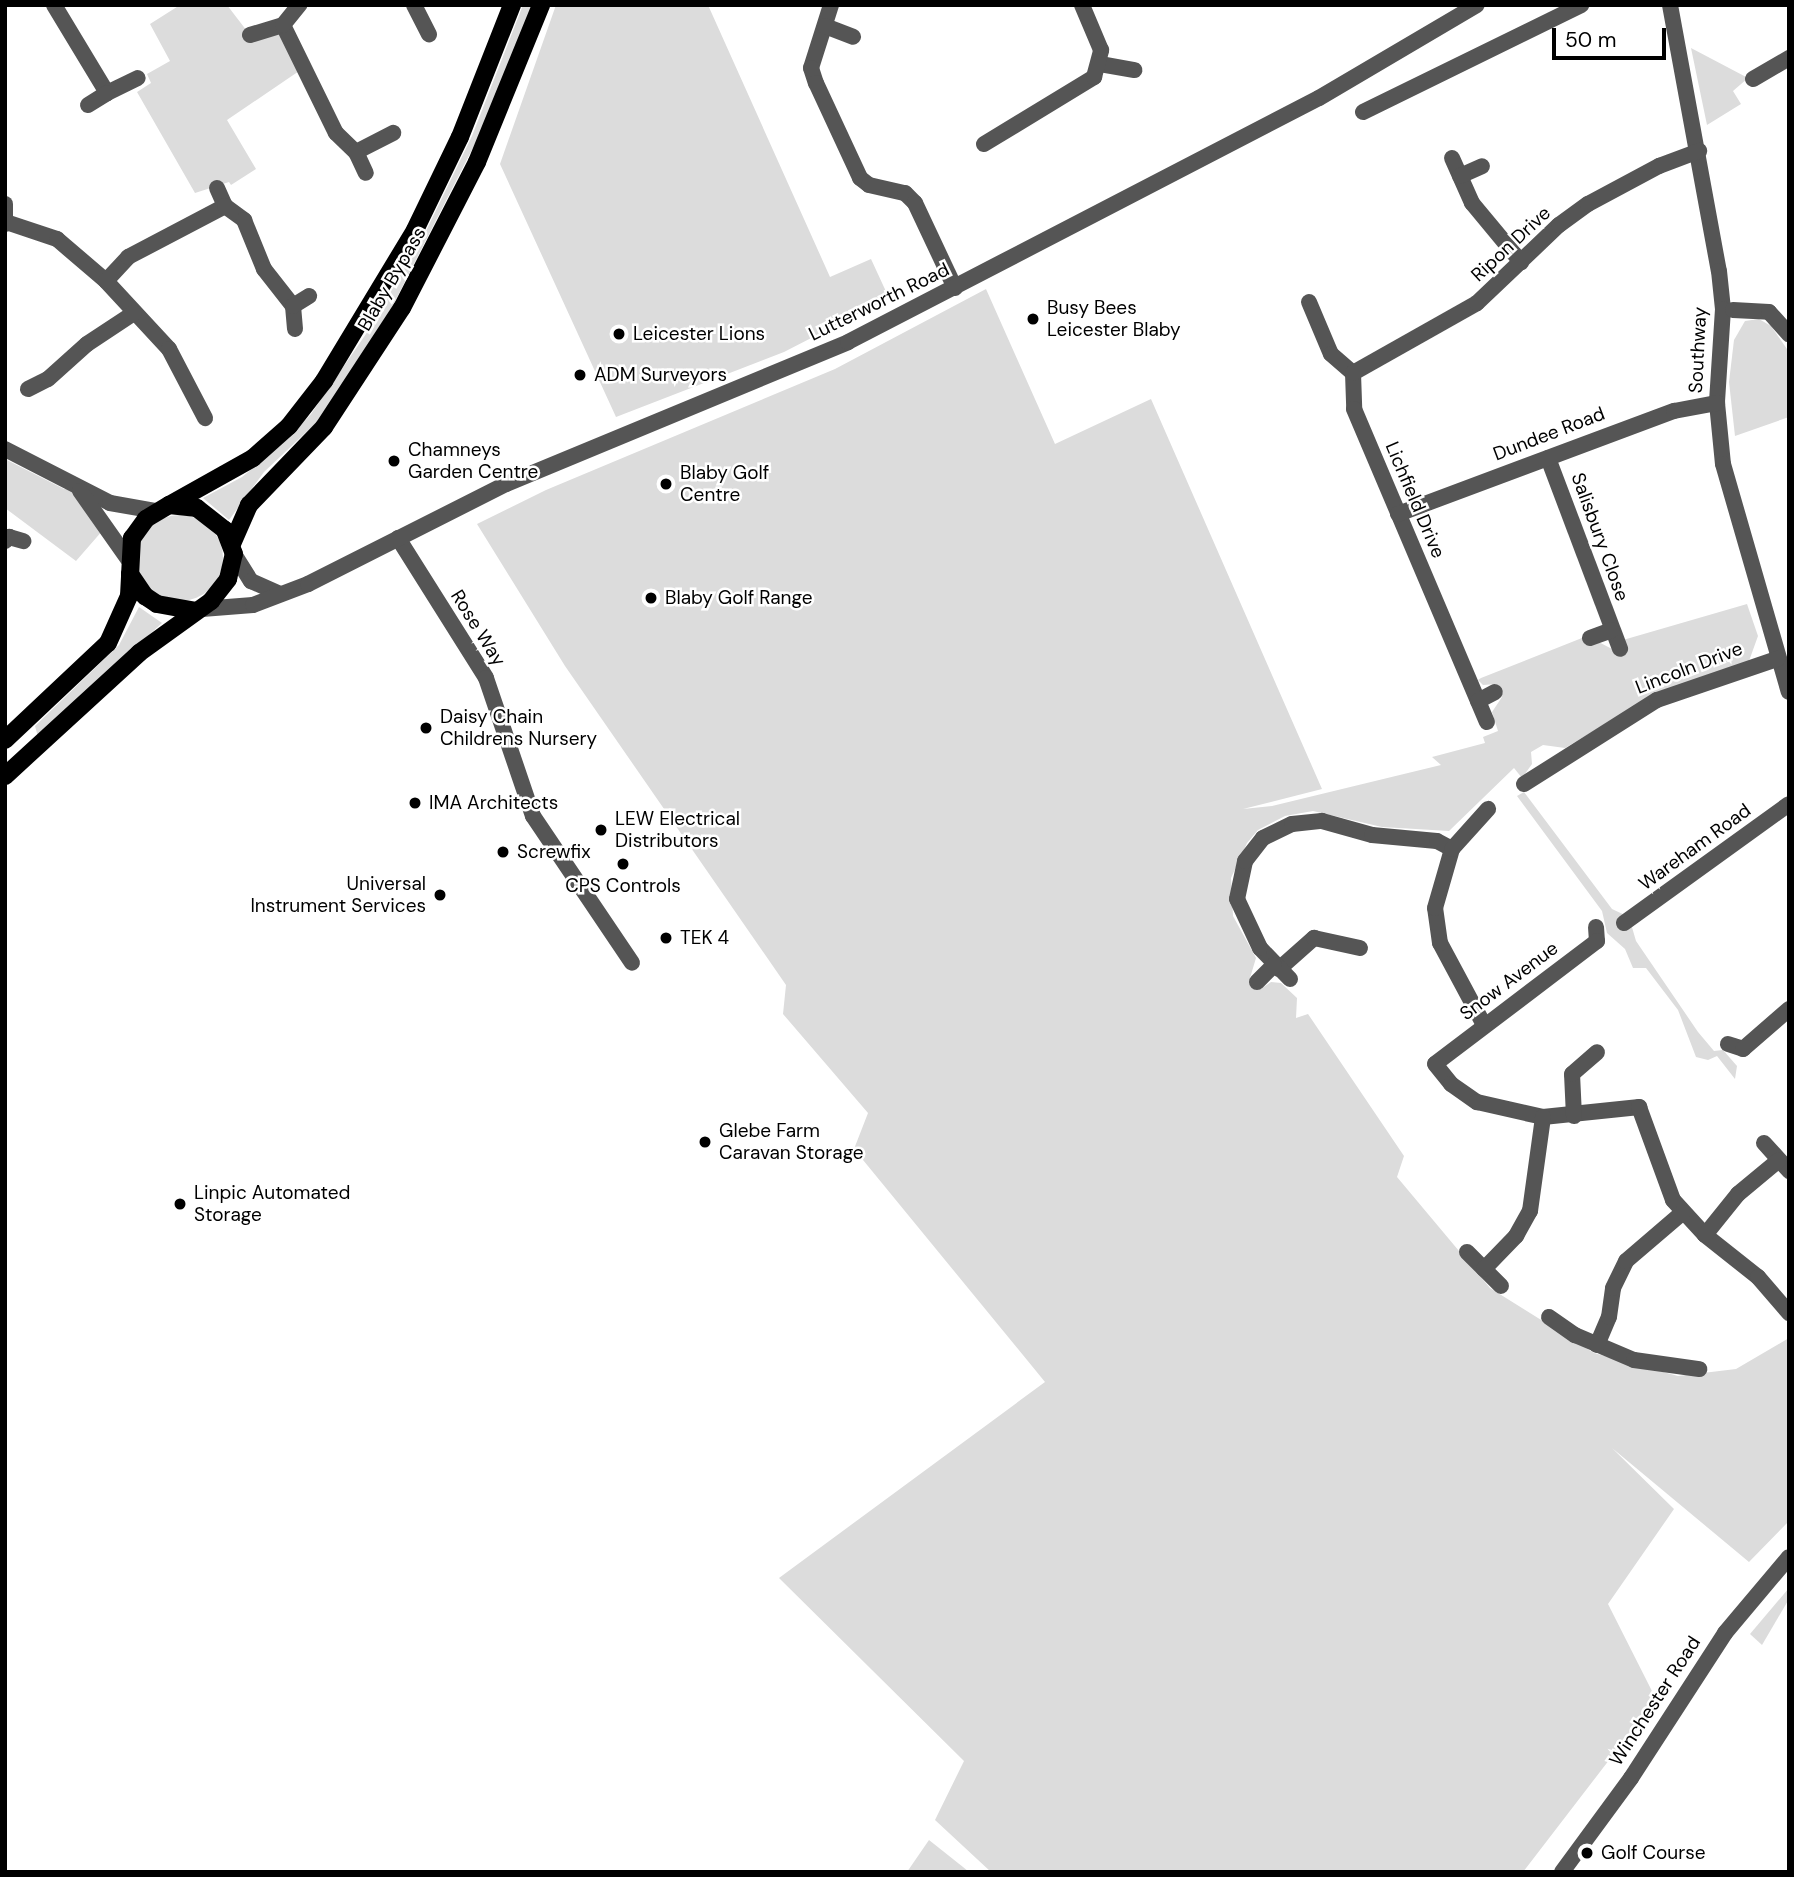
<!DOCTYPE html>
<html>
<head>
<meta charset="utf-8">
<style>
  body { margin:0 }
  #map { position:relative; width:1794px; height:1877px; overflow:hidden; background:#fff; font-family:"DM Sans",sans-serif }
  div>[style] { position:absolute }
  [style*='--x'] { left:calc(var(--x)*1px); top:calc(var(--y)*1px); width:calc(var(--w)*1px); rotate:calc(var(--a)*1deg) }
  .green>* { inset:0; background:#dcdcdc }
  .round { border-radius:50% }
  .minor>* { height:16px; margin:-8px; padding:0 8px; transform-origin:8px; border-radius:8px; background:#555 }
  .major>* { height:18px; margin:-9px; padding:0 9px; transform-origin:9px; border-radius:9px; background:#000 }
  .dots>* { width:19px; height:19px; translate:-50% -50%; box-sizing:border-box; border:4px solid #fff; border-radius:50% }
  span { translate:-50% -50%; white-space:nowrap; text-align:center; line-height:1.15; -webkit-text-stroke:5px #fff; paint-order:stroke }
  .street-label { font-size:19px; color:#000 }
  .poi-label { font-size:19px; color:#000 }
  .left { translate:0 -50%; text-align:left }
  .right { translate:-100% -50%; text-align:right }
  .frame { position:absolute; inset:0; border:7px solid #000; pointer-events:none }
  .scale { position:absolute; left:1552px; top:28px; width:114px; height:32px; box-sizing:border-box; border:4px solid #000; border-top:0; padding-left:9px; font-size:21px; line-height:24px; white-space:nowrap; color:#000; -webkit-text-stroke:5px #fff; paint-order:stroke }
</style>
</head>
<body>
<div id="map">
  <div class="green">
    <i style="clip-path:polygon(180px 5px,227px 5px,250px 35px,283px 25px,305px 67px,227px 120px,256px 169px,231px 185px,229px 182px,195px 193px,137px 92px,151px 83px,147px 74px,170px 61px,150px 24px)"></i>
    <i style="clip-path:polygon(523px 5px,532px 5px,484px 126px,392px 307px,318px 421px,264px 472px,229px 520px,203px 498px,242px 477px,289px 438px,311px 414px,368px 331px,425px 233px,472px 136px)"></i>
    <i style="clip-path:polygon(556px 5px,708px 5px,830px 277px,871px 259px,889px 298px,784px 352px,616px 417px,500px 164px)"></i>
    <i style="clip-path:polygon(1691px 48px,1748px 78px,1733px 91px,1741px 104px,1707px 125px)"></i>
    <i style="clip-path:polygon(986px 289px,1055px 444px,1151px 399px,1322px 789px,1243px 809px,1272px 806px,1441px 765px,1432px 757px,1485px 743px,1483px 737px,1498px 731px,1492px 712px,1502px 697px,1496px 684px,1483px 685px,1478px 680px,1481px 678px,1587px 636px,1614px 650px,1623px 640px,1747px 604px,1758px 636px,1749px 661px,1654px 695px,1565px 748px,1543px 745px,1531px 752px,1532px 764px,1522px 778px,1514px 768px,1449px 831px,1382px 827px,1313px 811px,1285px 816px,1258px 830px,1247px 843px,1231px 878px,1233px 916px,1256px 958px,1250px 978px,1261px 989px,1271px 982px,1281px 983px,1297px 998px,1296px 1018px,1308px 1014px,1404px 1156px,1397px 1177px,1490px 1288px,1594px 1353px,1678px 1376px,1736px 1369px,1789px 1338px,1789px 1521px,1749px 1562px,1612px 1448px,1674px 1509px,1608px 1604px,1656px 1699px,1523px 1872px,991px 1872px,935px 1820px,964px 1761px,779px 1578px,1045px 1382px,854px 1149px,868px 1113px,783px 1014px,786px 985px,565px 666px,477px 524px,546px 490px,835px 369px)"></i>
    <i style="clip-path:polygon(1759px 319px,1771px 326px,1789px 352px,1789px 417px,1735px 436px,1729px 382px,1734px 340px,1745px 321px)"></i>
    <i style="clip-path:polygon(5px 459px,64px 489px,79px 489px,103px 530px,76px 561px,5px 508px)"></i>
    <i class="round" style="left:137px;top:515px;width:86px;height:86px"></i>
    <i style="clip-path:polygon(139px 607px,162px 623px,38px 737px,35px 726px,119px 645px)"></i>
    <i style="clip-path:polygon(1524px 792px,1612px 909px,1629px 917px,1636px 941px,1698px 1032px,1714px 1051px,1723px 1050px,1737px 1066px,1735px 1079px,1717px 1056px,1708px 1060px,1696px 1057px,1678px 1010px,1646px 968px,1633px 968px,1625px 949px,1607px 933px,1602px 911px,1517px 796px)"></i>
    <i style="clip-path:polygon(1789px 1588px,1789px 1599px,1762px 1645px,1750px 1634px)"></i>
    <i style="clip-path:polygon(929px 1840px,963px 1867px,969px 1872px,907px 1872px)"></i>
  </div>
  <div class="minor">
    <i style="--x:54;--y:5;--w:103;--a:58.9"></i>
    <i style="--x:107;--y:93;--w:34;--a:-26"></i>
    <i style="--x:414;--y:5;--w:33;--a:63"></i>
    <i style="--x:831;--y:5;--w:66;--a:107.6"></i>
    <i style="--x:811;--y:68;--w:16;--a:72"></i>
    <i style="--x:816;--y:83;--w:105;--a:65.1"></i>
    <i style="--x:860;--y:178;--w:11;--a:38"></i>
    <i style="--x:869;--y:185;--w:37;--a:13"></i>
    <i style="--x:905;--y:193;--w:14;--a:45"></i>
    <i style="--x:915;--y:203;--w:94;--a:64.8"></i>
    <i style="--x:1670;--y:5;--w:270;--a:79.6"></i>
    <i style="--x:1719;--y:271;--w:38;--a:84"></i>
    <i style="--x:1723;--y:309;--w:94;--a:93.7"></i>
    <i style="--x:1717;--y:403;--w:61;--a:84.4"></i>
    <i style="--x:1723;--y:464;--w:237;--a:73.9"></i>
    <i style="--x:283;--y:25;--w:120;--a:63.9"></i>
    <i style="--x:336;--y:133;--w:28;--a:44"></i>
    <i style="--x:356;--y:152;--w:42;--a:-27.2"></i>
    <i style="--x:825;--y:26;--w:30;--a:21"></i>
    <i style="--x:250;--y:35;--w:34;--a:-17"></i>
    <i style="--x:283;--y:25;--w:26;--a:-51"></i>
    <i style="--x:1100;--y:64;--w:35;--a:10"></i>
    <i style="--x:1753;--y:79;--w:42;--a:-30.3"></i>
    <i style="--x:88;--y:105;--w:22;--a:-32"></i>
    <i style="--x:1363;--y:112;--w:243;--a:-26.1"></i>
    <i style="--x:984;--y:144;--w:129;--a:-31.3"></i>
    <i style="--x:1094;--y:77;--w:28;--a:-75"></i>
    <i style="--x:1101;--y:50;--w:49;--a:-112.9"></i>
    <i style="--x:356;--y:152;--w:23;--a:65"></i>
    <i style="--x:1452;--y:158;--w:49;--a:66"></i>
    <i style="--x:1472;--y:203;--w:77;--a:50.3"></i>
    <i style="--x:1460;--y:176;--w:24;--a:-24"></i>
    <i style="--x:217;--y:188;--w:20;--a:66"></i>
    <i style="--x:5;--y:204;--w:20;--a:90"></i>
    <i style="--x:6;--y:222;--w:54;--a:18.4"></i>
    <i style="--x:57;--y:239;--w:65;--a:40.6"></i>
    <i style="--x:106;--y:281;--w:93;--a:47.2"></i>
    <i style="--x:169;--y:349;--w:78;--a:62.4"></i>
    <i style="--x:106;--y:281;--w:33;--a:-47"></i>
    <i style="--x:128;--y:257;--w:110;--a:-27.7"></i>
    <i style="--x:225;--y:206;--w:24;--a:36"></i>
    <i style="--x:244;--y:220;--w:53;--a:67.8"></i>
    <i style="--x:264;--y:269;--w:47;--a:51.9"></i>
    <i style="--x:293;--y:306;--w:23;--a:85"></i>
    <i style="--x:1309;--y:302;--w:56;--a:67.1"></i>
    <i style="--x:1331;--y:354;--w:29;--a:41"></i>
    <i style="--x:1353;--y:373;--w:36;--a:88"></i>
    <i style="--x:1354;--y:409;--w:340;--a:67"></i>
    <i style="--x:293;--y:306;--w:19;--a:-32"></i>
    <i style="--x:1733;--y:310;--w:36;--a:3"></i>
    <i style="--x:1769;--y:312;--w:30;--a:48"></i>
    <i style="--x:1353;--y:373;--w:142;--a:-29.4"></i>
    <i style="--x:1477;--y:303;--w:113;--a:-43.6"></i>
    <i style="--x:1559;--y:225;--w:36;--a:-36"></i>
    <i style="--x:1588;--y:204;--w:81;--a:-28.2"></i>
    <i style="--x:1659;--y:166;--w:43;--a:-20.6"></i>
    <i style="--x:28;--y:389;--w:22;--a:-27"></i>
    <i style="--x:48;--y:379;--w:52;--a:-41.9"></i>
    <i style="--x:87;--y:344;--w:56;--a:-33.4"></i>
    <i style="--x:5;--y:449;--w:118;--a:27.2"></i>
    <i style="--x:110;--y:503;--w:47;--a:9.9"></i>
    <i style="--x:1548;--y:458;--w:204;--a:69.3"></i>
    <i style="--x:80;--y:491;--w:83;--a:54.8"></i>
    <i style="--x:1398;--y:514;--w:295;--a:-20.5"></i>
    <i style="--x:1674;--y:411;--w:44;--a:-10.5"></i>
    <i style="--x:398;--y:538;--w:165;--a:57.8"></i>
    <i style="--x:486;--y:678;--w:146;--a:71.2"></i>
    <i style="--x:533;--y:816;--w:177;--a:56"></i>
    <i style="--x:5;--y:541;--w:6;--a:-45"></i>
    <i style="--x:9;--y:537;--w:15;--a:16"></i>
    <i style="--x:234;--y:554;--w:32;--a:58"></i>
    <i style="--x:251;--y:581;--w:32;--a:24"></i>
    <i style="--x:202;--y:609;--w:51;--a:-4.5"></i>
    <i style="--x:253;--y:605;--w:59;--a:-20.9"></i>
    <i style="--x:308;--y:584;--w:222;--a:-26.8"></i>
    <i style="--x:506;--y:484;--w:370;--a:-22.5"></i>
    <i style="--x:848;--y:342;--w:530;--a:-27.39"></i>
    <i style="--x:1319;--y:98;--w:183;--a:-30.5"></i>
    <i style="--x:1590;--y:638;--w:23;--a:-20"></i>
    <i style="--x:1478;--y:701;--w:19;--a:-28"></i>
    <i style="--x:1524;--y:784;--w:157;--a:-32.3"></i>
    <i style="--x:1657;--y:700;--w:127;--a:-18.9"></i>
    <i style="--x:1624;--y:923;--w:203;--a:-35.8"></i>
    <i style="--x:1596;--y:927;--w:14;--a:86"></i>
    <i style="--x:1597;--y:941;--w:203;--a:142.8"></i>
    <i style="--x:1435;--y:1064;--w:26;--a:51"></i>
    <i style="--x:1451;--y:1084;--w:32;--a:35"></i>
    <i style="--x:1477;--y:1102;--w:68;--a:12.8"></i>
    <i style="--x:1543;--y:1117;--w:97;--a:-5.9"></i>
    <i style="--x:1639;--y:1107;--w:99;--a:69.9"></i>
    <i style="--x:1673;--y:1200;--w:47;--a:47.6"></i>
    <i style="--x:1705;--y:1235;--w:68;--a:38.4"></i>
    <i style="--x:1758;--y:1277;--w:48;--a:49.3"></i>
    <i style="--x:1279;--y:969;--w:47;--a:-41.5"></i>
    <i style="--x:1314;--y:938;--w:47;--a:12.3"></i>
    <i style="--x:1290;--y:979;--w:43;--a:-134.1"></i>
    <i style="--x:1260;--y:948;--w:54;--a:-115.1"></i>
    <i style="--x:1237;--y:899;--w:39;--a:-78"></i>
    <i style="--x:1245;--y:861;--w:29;--a:-52"></i>
    <i style="--x:1263;--y:838;--w:32;--a:-26"></i>
    <i style="--x:1292;--y:824;--w:30;--a:-6"></i>
    <i style="--x:1322;--y:821;--w:52;--a:15.6"></i>
    <i style="--x:1372;--y:835;--w:65;--a:5.3"></i>
    <i style="--x:1437;--y:841;--w:17;--a:28"></i>
    <i style="--x:1257;--y:982;--w:24;--a:-45"></i>
    <i style="--x:1484;--y:1025;--w:93;--a:-118.2"></i>
    <i style="--x:1440;--y:943;--w:35;--a:-98"></i>
    <i style="--x:1435;--y:908;--w:61;--a:-73.9"></i>
    <i style="--x:1452;--y:849;--w:54;--a:-48"></i>
    <i style="--x:1728;--y:1044;--w:16;--a:18"></i>
    <i style="--x:1743;--y:1049;--w:61;--a:-41"></i>
    <i style="--x:1574;--y:1116;--w:42;--a:-92.7"></i>
    <i style="--x:1572;--y:1074;--w:33;--a:-41"></i>
    <i style="--x:1764;--y:1143;--w:38;--a:48"></i>
    <i style="--x:1705;--y:1235;--w:53;--a:-51.2"></i>
    <i style="--x:1738;--y:1194;--w:53;--a:-39.7"></i>
    <i style="--x:1467;--y:1252;--w:48;--a:45"></i>
    <i style="--x:1484;--y:1269;--w:46;--a:-45.9"></i>
    <i style="--x:1516;--y:1236;--w:29;--a:-61"></i>
    <i style="--x:1530;--y:1211;--w:95;--a:-82.1"></i>
    <i style="--x:1549;--y:1317;--w:32;--a:35"></i>
    <i style="--x:1575;--y:1335;--w:64;--a:23"></i>
    <i style="--x:1634;--y:1360;--w:66;--a:7.9"></i>
    <i style="--x:1597;--y:1345;--w:30;--a:-67"></i>
    <i style="--x:1609;--y:1317;--w:29;--a:-82"></i>
    <i style="--x:1613;--y:1288;--w:30;--a:-64"></i>
    <i style="--x:1626;--y:1261;--w:74;--a:-40.6"></i>
    <i style="--x:1562;--y:1872;--w:117;--a:-53.7"></i>
    <i style="--x:1631;--y:1778;--w:173;--a:-57"></i>
    <i style="--x:1725;--y:1633;--w:99;--a:-49.9"></i>
  </div>
  <div class="major">
    <i style="--x:169;--y:505;--w:96;--a:-29.2"></i>
    <i style="--x:253;--y:458;--w:48;--a:-41.6"></i>
    <i style="--x:289;--y:426;--w:57;--a:-52.1"></i>
    <i style="--x:324;--y:381;--w:176;--a:-58.9"></i>
    <i style="--x:415;--y:230;--w:103;--a:-64.2"></i>
    <i style="--x:460;--y:137;--w:142;--a:-68.5"></i>
    <i style="--x:232;--y:544;--w:43;--a:-66.4"></i>
    <i style="--x:249;--y:505;--w:108;--a:-46.1"></i>
    <i style="--x:324;--y:427;--w:142;--a:-56.8"></i>
    <i style="--x:402;--y:308;--w:164;--a:-62.8"></i>
    <i style="--x:477;--y:162;--w:170;--a:-67.8"></i>
    <i style="--x:5;--y:740;--w:141;--a:-43.3"></i>
    <i style="--x:108;--y:643;--w:51;--a:-65.9"></i>
    <i style="--x:129;--y:596;--w:22;--a:-87"></i>
    <i style="--x:5;--y:776;--w:182;--a:-42.5"></i>
    <i style="--x:139;--y:653;--w:89;--a:-35.8"></i>
    <i style="--x:211;--y:601;--w:28;--a:-52"></i>
    <i style="--x:228;--y:579;--w:26;--a:-77"></i>
    <i style="--x:234;--y:554;--w:26;--a:-111"></i>
    <i style="--x:225;--y:530;--w:36;--a:-142"></i>
    <i style="--x:197;--y:508;--w:28;--a:-174"></i>
    <i style="--x:169;--y:505;--w:27;--a:149"></i>
    <i style="--x:146;--y:519;--w:24;--a:126"></i>
    <i style="--x:132;--y:538;--w:36;--a:93"></i>
    <i style="--x:130;--y:574;--w:27;--a:56"></i>
    <i style="--x:145;--y:596;--w:14;--a:34"></i>
    <i style="--x:157;--y:604;--w:39;--a:10"></i>
  </div>
  <div class="dots">
    <i style="left:1033px;top:319px;background:#000"></i>
    <i style="left:619px;top:334px;background:#000"></i>
    <i style="left:580px;top:375px;background:#000"></i>
    <i style="left:394px;top:461px;background:#000"></i>
    <i style="left:666px;top:484px;background:#000"></i>
    <i style="left:651px;top:598px;background:#000"></i>
    <i style="left:426px;top:728px;background:#000"></i>
    <i style="left:415px;top:803px;background:#000"></i>
    <i style="left:601px;top:830px;background:#000"></i>
    <i style="left:503px;top:852px;background:#000"></i>
    <i style="left:623px;top:864px;background:#000"></i>
    <i style="left:440px;top:895px;background:#000"></i>
    <i style="left:666px;top:938px;background:#000"></i>
    <i style="left:705px;top:1142px;background:#000"></i>
    <i style="left:180px;top:1204px;background:#000"></i>
    <i style="left:1587px;top:1853px;background:#000"></i>
  </div>
  <div class="street-label">
    <span style="left:1511px;top:244px;rotate:-43deg">Ripon Drive</span>
    <span style="left:392px;top:279px;rotate:-60deg">Blaby Bypass</span>
    <span style="left:879px;top:302px;rotate:-26deg">Lutterworth Road</span>
    <span style="left:1698px;top:350px;rotate:-87deg">Southway</span>
    <span style="left:1549px;top:434px;rotate:-21deg">Dundee Road</span>
    <span style="left:1415px;top:500px;rotate:67deg">Lichfield Drive</span>
    <span style="left:1600px;top:537px;rotate:70deg">Salisbury Close</span>
    <span style="left:478px;top:628px;rotate:58deg">Rose Way</span>
    <span style="left:1689px;top:668px;rotate:-21deg">Lincoln Drive</span>
    <span style="left:1695px;top:847px;rotate:-36deg">Wareham Road</span>
    <span style="left:1509px;top:981px;rotate:-37deg">Snow Avenue</span>
    <span style="left:1655px;top:1701px;rotate:-57deg">Winchester Road</span>
  </div>
  <div class="poi-label">
    <span class="left" style="left:1047px;top:319px">Busy Bees<br>Leicester Blaby</span>
    <span class="left" style="left:633px;top:334px">Leicester Lions</span>
    <span class="left" style="left:594px;top:375px">ADM Surveyors</span>
    <span class="left" style="left:408px;top:461px">Chamneys<br>Garden Centre</span>
    <span class="left" style="left:680px;top:484px">Blaby Golf<br>Centre</span>
    <span class="left" style="left:665px;top:598px">Blaby Golf Range</span>
    <span class="left" style="left:440px;top:728px">Daisy Chain<br>Childrens Nursery</span>
    <span class="left" style="left:429px;top:803px">IMA Architects</span>
    <span class="left" style="left:615px;top:830px">LEW Electrical<br>Distributors</span>
    <span class="left" style="left:517px;top:852px">Screwfix</span>
    <span class="right" style="left:426px;top:895px">Universal<br>Instrument Services</span>
    <span style="left:623px;top:886px">CPS Controls</span>
    <span class="left" style="left:680px;top:938px">TEK 4</span>
    <span class="left" style="left:719px;top:1142px">Glebe Farm<br>Caravan Storage</span>
    <span class="left" style="left:194px;top:1204px">Linpic Automated<br>Storage</span>
    <span class="left" style="left:1601px;top:1853px">Golf Course</span>
  </div>
  <div class="frame"></div>
  <div class="scale">50 m</div>
</div>
</body>
</html>
